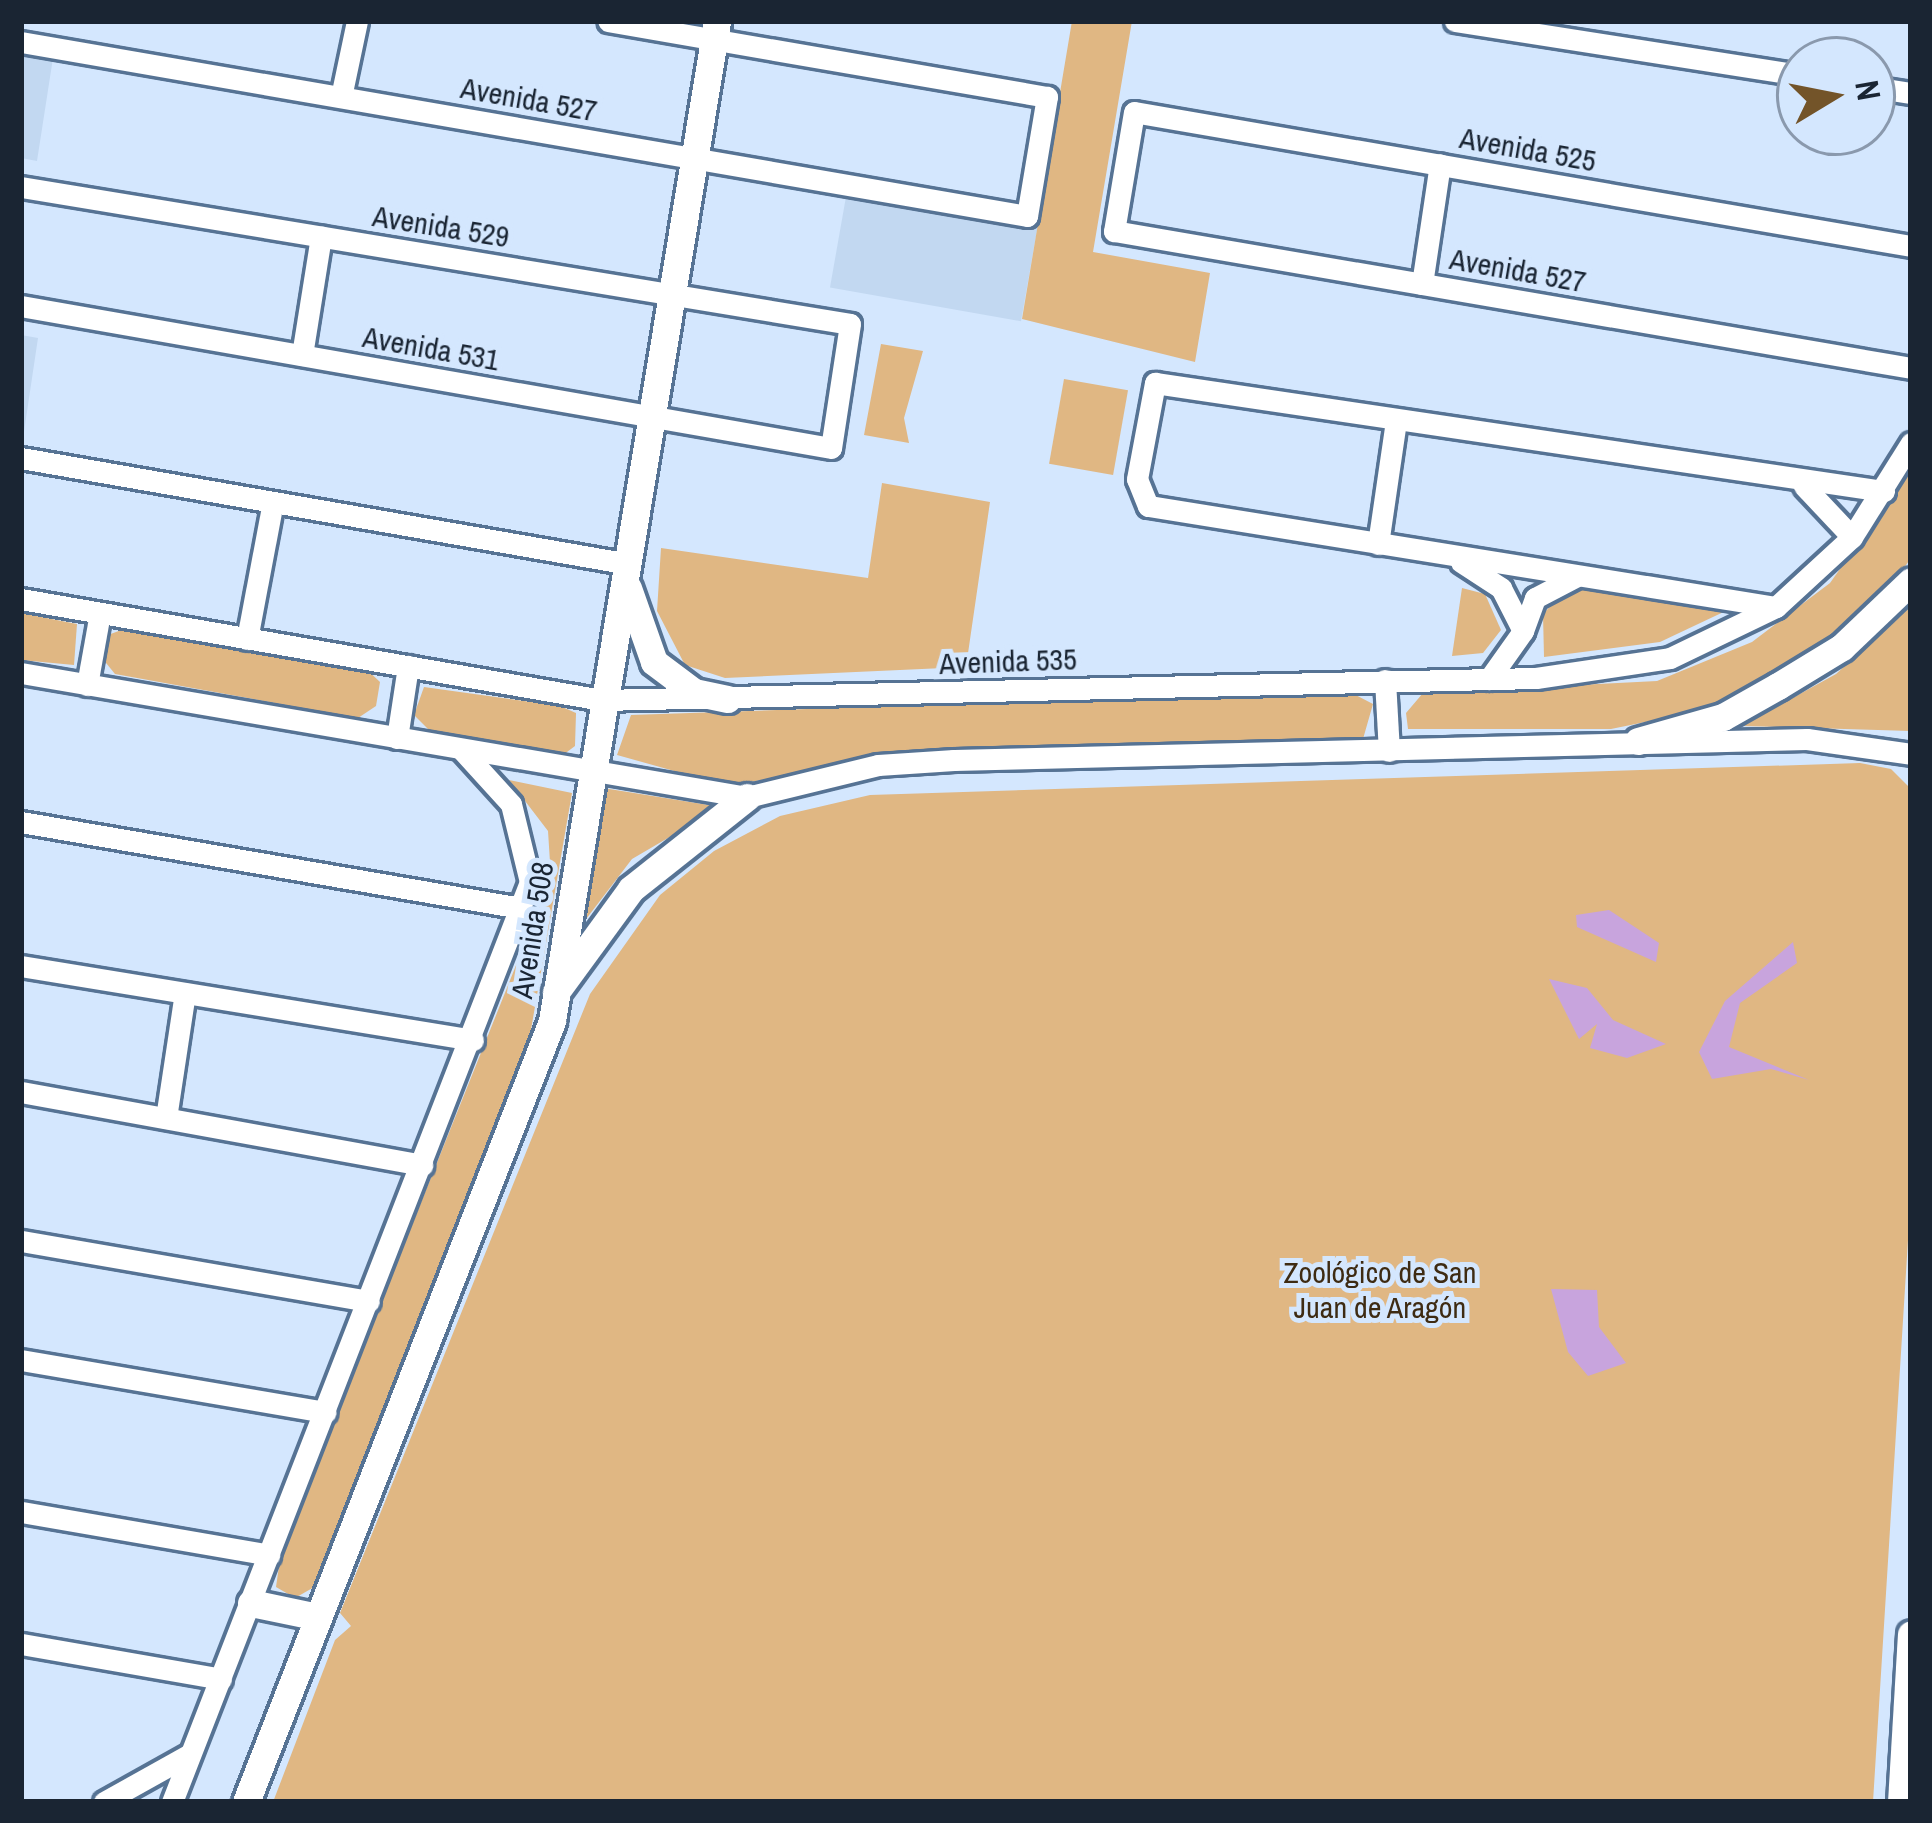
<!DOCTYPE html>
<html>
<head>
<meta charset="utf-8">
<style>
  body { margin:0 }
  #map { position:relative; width:1932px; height:1823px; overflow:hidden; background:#d4e7fe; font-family:"Archivo Narrow",sans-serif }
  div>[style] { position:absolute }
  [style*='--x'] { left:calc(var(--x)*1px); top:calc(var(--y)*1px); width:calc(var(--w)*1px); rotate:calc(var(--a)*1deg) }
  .built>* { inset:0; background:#c2d8f1; transform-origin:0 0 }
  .green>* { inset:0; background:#e0b783; transform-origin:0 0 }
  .water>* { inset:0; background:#c8a4dd }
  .roads { filter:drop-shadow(3px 0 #567394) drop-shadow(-3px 0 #567394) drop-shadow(0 3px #567394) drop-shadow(0 -3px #567394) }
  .minor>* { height:21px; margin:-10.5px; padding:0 10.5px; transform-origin:10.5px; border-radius:10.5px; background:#fff }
  .major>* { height:27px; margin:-13.5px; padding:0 13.5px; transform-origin:13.5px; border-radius:13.5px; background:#fff }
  span { translate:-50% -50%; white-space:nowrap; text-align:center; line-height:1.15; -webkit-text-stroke:10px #d4e7fe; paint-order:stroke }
  .street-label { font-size:30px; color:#1a2533 }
  .park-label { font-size:30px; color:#3e2b12 }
  .frame { position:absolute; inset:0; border:24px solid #1a2533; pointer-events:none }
  .north { position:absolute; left:1776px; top:36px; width:120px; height:120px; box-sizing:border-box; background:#d4e7fe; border:3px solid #8a99ad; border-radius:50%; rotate:80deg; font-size:33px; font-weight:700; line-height:48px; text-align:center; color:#1a2533 }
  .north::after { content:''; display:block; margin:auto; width:42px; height:54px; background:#735429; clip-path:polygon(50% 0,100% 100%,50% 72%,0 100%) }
</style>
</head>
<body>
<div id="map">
  <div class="built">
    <i style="clip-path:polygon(21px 53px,53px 58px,37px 161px,21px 158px)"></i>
    <i style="left:847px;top:191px;width:194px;height:98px;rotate:10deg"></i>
    <i style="clip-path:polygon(21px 335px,38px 338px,22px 445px,21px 445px)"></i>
  </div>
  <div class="green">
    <i style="clip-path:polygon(1072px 21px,1132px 21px,1093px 252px,1210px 273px,1195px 362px,1022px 319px)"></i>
    <i style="clip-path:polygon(881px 344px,923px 351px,904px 418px,909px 443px,864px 435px)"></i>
    <i style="left:1064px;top:379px;width:65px;height:86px;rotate:10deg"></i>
    <i style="clip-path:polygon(1911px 469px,1911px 558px,1893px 583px,1825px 646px,1709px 709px,1611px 729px,1408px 729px,1406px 713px,1423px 693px,1657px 681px,1752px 642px,1830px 583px)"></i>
    <i style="clip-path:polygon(882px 483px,990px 502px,966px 667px,725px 678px,685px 665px,657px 611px,661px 548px,868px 578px)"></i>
    <i style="clip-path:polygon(1462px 588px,1485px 594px,1501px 630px,1483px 653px,1452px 656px)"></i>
    <i style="clip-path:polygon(1567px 588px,1583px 587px,1732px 608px,1660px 642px,1544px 657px,1543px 614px)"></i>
    <i style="clip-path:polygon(1911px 606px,1911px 731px,1742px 726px,1836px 674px)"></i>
    <i style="clip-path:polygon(21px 613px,77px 624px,74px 665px,21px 660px)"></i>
    <i style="clip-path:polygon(124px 629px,363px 666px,380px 682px,376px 706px,358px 718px,115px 674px,102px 658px,108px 635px)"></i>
    <i style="clip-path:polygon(424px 687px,560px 706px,576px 713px,575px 746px,563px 755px,432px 733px,414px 715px)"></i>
    <i style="clip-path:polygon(1348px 691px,1373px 704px,1363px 739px,908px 754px,728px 786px,617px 755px,631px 715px)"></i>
    <i style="clip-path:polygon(1860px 763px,1891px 769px,1911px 789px,1911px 1192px,1873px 1802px,273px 1802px,335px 1640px,351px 1626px,340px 1613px,590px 994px,660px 895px,714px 851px,780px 816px,870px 795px)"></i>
    <i style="clip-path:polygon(509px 780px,572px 793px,528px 1047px,316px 1586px,295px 1598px,276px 1587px,281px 1552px,551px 878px,548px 831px)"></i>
    <i style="clip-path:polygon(603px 788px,721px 807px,632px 859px,583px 923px)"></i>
  </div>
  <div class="water">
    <i style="clip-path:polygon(1609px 910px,1659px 943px,1656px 962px,1577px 927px,1576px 915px)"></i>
    <i style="clip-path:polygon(1793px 942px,1797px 963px,1740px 1003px,1729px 1047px,1809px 1080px,1771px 1069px,1712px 1079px,1699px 1052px,1725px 1001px)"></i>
    <i style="clip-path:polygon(1549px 979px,1587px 988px,1613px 1020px,1666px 1044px,1627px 1058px,1590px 1048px,1597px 1024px,1579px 1039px)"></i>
    <i style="clip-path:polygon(1551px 1289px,1597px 1290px,1599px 1327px,1626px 1363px,1588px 1376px,1568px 1352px)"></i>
  </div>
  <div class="roads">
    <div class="minor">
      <i style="--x:1455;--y:21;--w:349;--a:8.9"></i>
      <i style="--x:21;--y:42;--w:1021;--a:9.81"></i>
      <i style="--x:1027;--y:216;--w:121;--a:-80.5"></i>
      <i style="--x:1047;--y:97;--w:445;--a:-170.2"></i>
      <i style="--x:1872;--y:87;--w:39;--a:9"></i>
      <i style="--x:341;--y:97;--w:78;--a:-78.1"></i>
      <i style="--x:21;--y:187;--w:840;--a:9.38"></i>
      <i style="--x:850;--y:324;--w:125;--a:98.7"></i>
      <i style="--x:831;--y:448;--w:822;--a:-170.06"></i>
      <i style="--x:1911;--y:246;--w:788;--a:-170.22"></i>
      <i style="--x:1134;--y:112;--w:121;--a:99.5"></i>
      <i style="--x:1114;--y:231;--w:809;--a:9.75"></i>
      <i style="--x:1422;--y:284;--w:121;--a:-81.5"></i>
      <i style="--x:302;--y:355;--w:120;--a:-80.9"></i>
      <i style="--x:21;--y:458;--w:612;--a:9.88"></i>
      <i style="--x:1804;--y:486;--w:70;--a:46.7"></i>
      <i style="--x:1378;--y:544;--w:125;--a:-81.7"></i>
      <i style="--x:1461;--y:562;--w:48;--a:33"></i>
      <i style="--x:1501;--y:588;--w:48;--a:62.9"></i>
      <i style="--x:1523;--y:631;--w:59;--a:125.3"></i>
      <i style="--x:21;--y:599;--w:590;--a:9.86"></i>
      <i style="--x:602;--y:700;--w:934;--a:-1.35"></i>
      <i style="--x:1536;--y:678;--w:135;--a:-8.5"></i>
      <i style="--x:1670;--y:658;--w:118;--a:-25.7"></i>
      <i style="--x:1776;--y:607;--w:103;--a:-42.6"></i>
      <i style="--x:1852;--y:537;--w:111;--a:-57.9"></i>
      <i style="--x:1776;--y:607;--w:636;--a:-170.86"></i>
      <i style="--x:1148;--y:506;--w:29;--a:-112"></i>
      <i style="--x:1137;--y:479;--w:98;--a:-79.4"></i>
      <i style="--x:1155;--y:383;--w:737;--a:8.43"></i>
      <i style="--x:1523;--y:631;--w:35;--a:-70"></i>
      <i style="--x:1535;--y:598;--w:47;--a:-27.6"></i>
      <i style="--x:247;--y:639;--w:139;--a:-79.3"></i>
      <i style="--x:21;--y:673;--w:737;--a:9.69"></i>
      <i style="--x:747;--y:797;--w:135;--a:-13.7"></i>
      <i style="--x:878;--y:765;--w:76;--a:-3.8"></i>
      <i style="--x:954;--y:760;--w:853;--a:-1.41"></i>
      <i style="--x:1807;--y:739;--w:105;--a:8.2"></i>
      <i style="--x:1385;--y:680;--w:71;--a:86.8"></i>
      <i style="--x:87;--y:685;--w:73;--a:-79.8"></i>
      <i style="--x:397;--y:738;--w:73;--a:-81.3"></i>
      <i style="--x:21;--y:822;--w:507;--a:9.76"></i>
      <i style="--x:21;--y:966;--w:458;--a:9.3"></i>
      <i style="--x:21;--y:1092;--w:408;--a:10.3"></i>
      <i style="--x:166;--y:1118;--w:126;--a:-81.4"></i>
      <i style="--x:21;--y:1241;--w:353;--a:9.8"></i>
      <i style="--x:21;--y:1360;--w:309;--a:9.7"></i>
      <i style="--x:21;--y:1512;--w:252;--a:9.8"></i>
      <i style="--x:21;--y:1644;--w:203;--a:9.9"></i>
      <i style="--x:104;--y:1802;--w:98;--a:-29.2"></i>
      <i style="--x:172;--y:1802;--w:987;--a:-68.74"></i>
      <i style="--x:530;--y:882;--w:80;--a:-103.7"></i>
      <i style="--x:511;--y:804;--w:74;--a:-132.3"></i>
    </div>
    <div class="major">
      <i style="--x:628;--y:588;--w:78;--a:70.6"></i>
      <i style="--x:654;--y:662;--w:50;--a:36.9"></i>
      <i style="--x:694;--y:692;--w:34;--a:12"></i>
      <i style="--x:1638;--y:741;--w:88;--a:-15.8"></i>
      <i style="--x:1723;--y:717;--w:63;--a:-29.4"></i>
      <i style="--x:1778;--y:686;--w:75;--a:-31.4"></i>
      <i style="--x:1842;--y:647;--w:95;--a:-43.7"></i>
      <i style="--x:556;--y:992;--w:127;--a:-53.9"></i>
      <i style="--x:631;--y:889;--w:148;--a:-38.4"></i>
      <i style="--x:251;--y:1603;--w:68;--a:11.8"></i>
      <i style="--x:246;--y:1802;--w:839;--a:-68.6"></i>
      <i style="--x:552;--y:1021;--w:1014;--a:-80.63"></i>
      <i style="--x:1901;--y:1802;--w:168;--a:-86.6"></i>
    </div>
  </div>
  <div class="street-label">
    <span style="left:529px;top:99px;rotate:10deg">Avenida 527</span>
    <span style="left:1528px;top:149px;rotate:10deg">Avenida 525</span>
    <span style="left:441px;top:226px;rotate:9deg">Avenida 529</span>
    <span style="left:1518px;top:270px;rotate:10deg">Avenida 527</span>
    <span style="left:431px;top:348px;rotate:10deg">Avenida 531</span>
    <span style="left:1008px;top:661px;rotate:-2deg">Avenida 535</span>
    <span style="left:532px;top:930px;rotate:-81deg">Avenida 508</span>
  </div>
  <div class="park-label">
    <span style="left:1380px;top:1289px">Zoológico de San<br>Juan de Aragón</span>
  </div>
  <div class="frame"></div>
  <div class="north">N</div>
</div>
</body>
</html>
